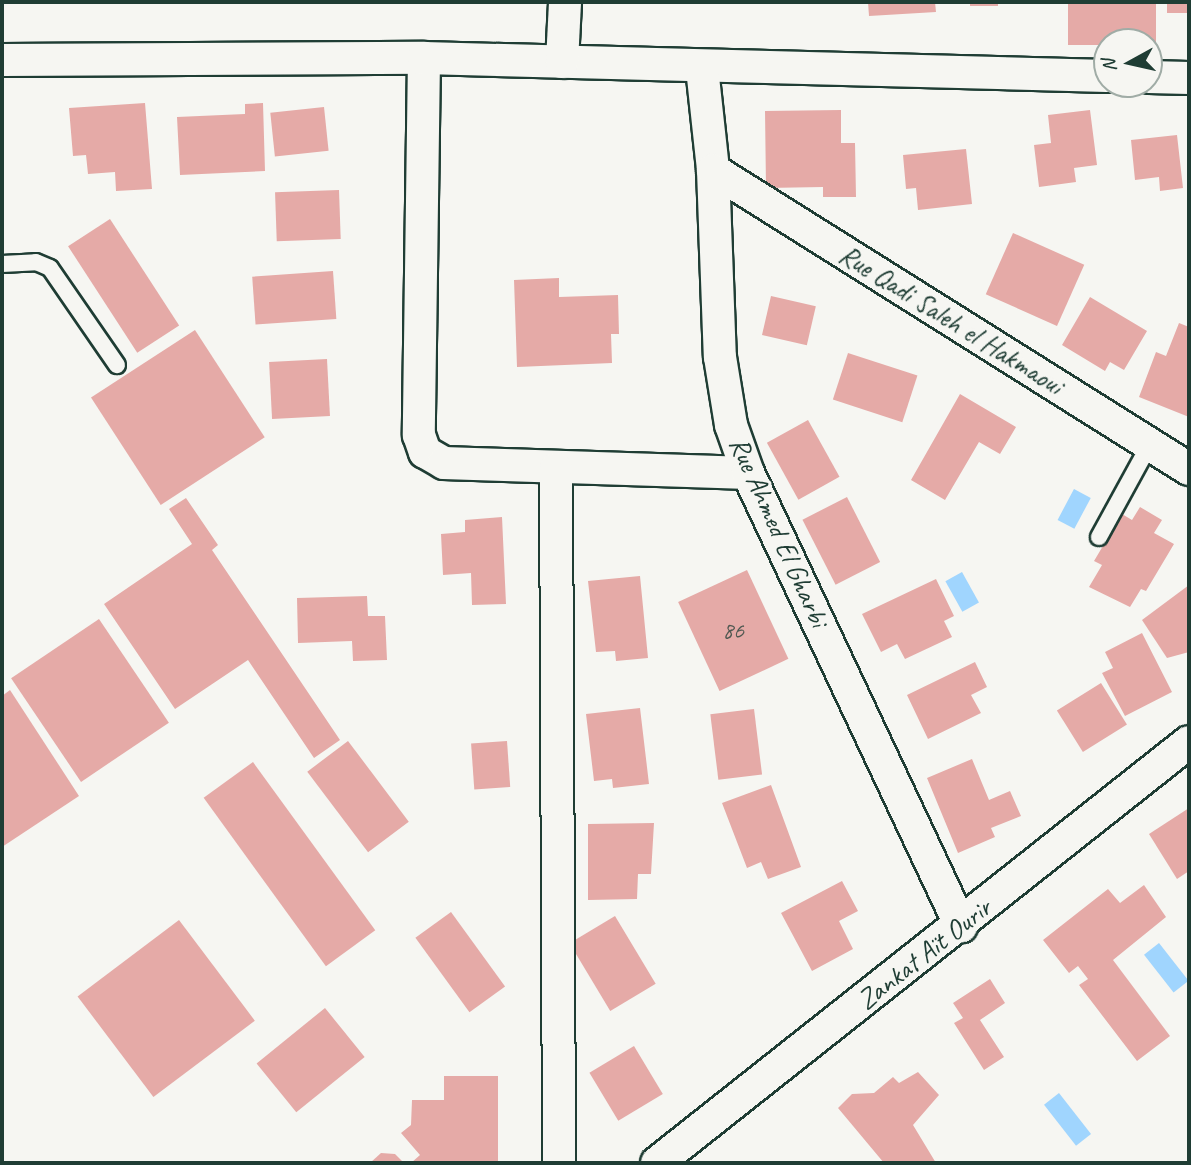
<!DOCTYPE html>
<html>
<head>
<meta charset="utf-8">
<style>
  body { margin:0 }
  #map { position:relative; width:1191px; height:1165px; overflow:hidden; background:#f6f6f2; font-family:Caveat,sans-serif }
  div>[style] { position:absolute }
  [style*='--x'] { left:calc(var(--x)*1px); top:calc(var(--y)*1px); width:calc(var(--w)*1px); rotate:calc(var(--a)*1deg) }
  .water>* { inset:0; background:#a0d5fe; transform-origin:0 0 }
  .building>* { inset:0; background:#e5aaa7; transform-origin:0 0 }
  .roads { filter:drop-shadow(2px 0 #1f3d34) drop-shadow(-2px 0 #1f3d34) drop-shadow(0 2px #1f3d34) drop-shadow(0 -2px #1f3d34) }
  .lane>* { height:16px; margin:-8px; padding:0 8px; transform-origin:8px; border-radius:8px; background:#f6f6f2 }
  .street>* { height:32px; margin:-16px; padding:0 16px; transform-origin:16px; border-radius:16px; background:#f6f6f2 }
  span { translate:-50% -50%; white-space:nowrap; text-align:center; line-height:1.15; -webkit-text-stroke:6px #f6f6f2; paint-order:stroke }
  .number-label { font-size:24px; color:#505851 }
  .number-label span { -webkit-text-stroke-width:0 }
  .street-label { font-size:28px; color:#1f3d34 }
  .frame { position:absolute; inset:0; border:4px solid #1f3d34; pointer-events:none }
  .north { position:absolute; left:1093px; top:28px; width:70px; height:70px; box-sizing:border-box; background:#f6f6f2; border:2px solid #a0aca6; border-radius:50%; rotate:262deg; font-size:19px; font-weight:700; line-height:28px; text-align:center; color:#1f3d34 }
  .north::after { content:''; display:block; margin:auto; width:24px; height:32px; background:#1f3d34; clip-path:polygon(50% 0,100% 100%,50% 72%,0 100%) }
</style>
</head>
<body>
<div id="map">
  <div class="water">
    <i style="left:1074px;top:489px;width:19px;height:35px;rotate:28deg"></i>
    <i style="left:962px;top:572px;width:35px;height:19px;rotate:61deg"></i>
    <i style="left:1159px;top:943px;width:48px;height:19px;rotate:52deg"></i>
    <i style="left:1059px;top:1093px;width:52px;height:19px;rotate:52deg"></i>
  </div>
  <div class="building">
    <i style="clip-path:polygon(868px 2px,935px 2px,936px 12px,869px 16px)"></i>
    <i style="left:970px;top:2px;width:28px;height:4px"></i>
    <i style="left:1068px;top:2px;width:88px;height:43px"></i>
    <i style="left:1167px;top:2px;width:22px;height:11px"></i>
    <i style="clip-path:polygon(145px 103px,152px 189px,116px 191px,115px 172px,88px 174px,86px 155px,73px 156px,69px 108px)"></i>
    <i style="clip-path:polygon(263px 103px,265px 171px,180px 175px,177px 117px,245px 114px,245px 104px)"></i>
    <i style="left:324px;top:107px;width:44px;height:54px;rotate:84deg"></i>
    <i style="clip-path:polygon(841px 110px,841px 143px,855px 143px,856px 197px,823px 197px,823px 187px,766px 188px,765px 111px)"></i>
    <i style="clip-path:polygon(1090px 110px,1097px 165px,1074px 168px,1076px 182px,1039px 187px,1034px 145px,1051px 143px,1048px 115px)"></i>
    <i style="clip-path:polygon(1177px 135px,1183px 188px,1160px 191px,1159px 177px,1135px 180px,1131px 140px)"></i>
    <i style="clip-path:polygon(966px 149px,972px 204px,918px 210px,916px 188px,906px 189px,903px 155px)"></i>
    <i style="left:339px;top:190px;width:49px;height:64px;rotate:88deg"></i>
    <i style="left:110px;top:219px;width:127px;height:50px;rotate:57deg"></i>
    <i style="left:1013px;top:233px;width:78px;height:67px;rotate:24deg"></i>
    <i style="left:333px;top:271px;width:48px;height:81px;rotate:86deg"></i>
    <i style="clip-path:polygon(559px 278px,559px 297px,618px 295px,619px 334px,611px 334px,612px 363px,517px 367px,514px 280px)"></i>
    <i style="left:771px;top:296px;width:46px;height:40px;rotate:13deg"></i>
    <i style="clip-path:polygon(1090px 297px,1147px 331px,1124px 370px,1110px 362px,1105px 371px,1062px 345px)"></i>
    <i style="clip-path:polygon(1179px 323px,1189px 327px,1189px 417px,1139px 397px,1156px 352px,1166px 356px)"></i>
    <i style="left:195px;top:330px;width:128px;height:124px;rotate:57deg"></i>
    <i style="left:848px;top:353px;width:73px;height:49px;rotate:18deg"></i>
    <i style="left:327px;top:359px;width:57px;height:58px;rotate:87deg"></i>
    <i style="clip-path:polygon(960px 394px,1016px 427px,1000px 454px,979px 442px,945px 500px,911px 480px)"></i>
    <i style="left:808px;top:420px;width:65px;height:47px;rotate:61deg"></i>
    <i style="left:847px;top:497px;width:73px;height:50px;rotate:63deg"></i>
    <i style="clip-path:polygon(186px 498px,218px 545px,212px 550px,340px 740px,314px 758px,248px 660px,175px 709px,104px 604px,192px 544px,169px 509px)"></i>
    <i style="clip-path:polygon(1140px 507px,1162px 520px,1154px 533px,1174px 544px,1146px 591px,1141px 589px,1130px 607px,1089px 587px,1102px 565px,1094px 561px,1122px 514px,1132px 520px)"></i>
    <i style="clip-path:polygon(502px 517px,506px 604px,472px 605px,471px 573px,443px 575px,441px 534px,465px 532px,465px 520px)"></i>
    <i style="left:747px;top:570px;width:98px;height:76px;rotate:65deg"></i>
    <i style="clip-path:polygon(640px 576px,648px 658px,616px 661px,615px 651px,596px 652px,588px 581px)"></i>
    <i style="clip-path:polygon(936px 579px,954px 616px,944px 621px,952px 637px,905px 659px,897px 644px,881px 652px,862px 614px)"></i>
    <i style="clip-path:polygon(1189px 585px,1189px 652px,1167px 658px,1142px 620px)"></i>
    <i style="clip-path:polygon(367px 596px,368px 616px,385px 616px,387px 660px,353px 661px,352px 641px,298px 643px,297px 598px)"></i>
    <i style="left:99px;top:619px;width:125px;height:106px;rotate:56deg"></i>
    <i style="clip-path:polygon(1142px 633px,1172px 692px,1125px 716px,1102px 673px,1113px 668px,1105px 652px)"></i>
    <i style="clip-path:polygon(975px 662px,987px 687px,971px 695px,981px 713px,928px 739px,907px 695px)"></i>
    <i style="left:1101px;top:683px;width:49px;height:52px;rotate:58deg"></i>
    <i style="clip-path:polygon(10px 690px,79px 796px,2px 847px,2px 696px)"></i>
    <i style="clip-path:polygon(640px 708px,649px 784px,613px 788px,612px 779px,594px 781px,586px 714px)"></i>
    <i style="left:754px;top:709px;width:66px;height:44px;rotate:83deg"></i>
    <i style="left:348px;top:741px;width:101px;height:51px;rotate:53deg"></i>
    <i style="left:507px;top:741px;width:46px;height:36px;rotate:86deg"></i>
    <i style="clip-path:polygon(972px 759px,989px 800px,1010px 791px,1021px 816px,991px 828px,995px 837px,958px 853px,927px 778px)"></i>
    <i style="left:253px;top:762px;width:208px;height:61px;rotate:54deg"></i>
    <i style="clip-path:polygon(771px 785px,801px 867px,768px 879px,761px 862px,747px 868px,722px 803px)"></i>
    <i style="clip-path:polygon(1189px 808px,1189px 871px,1177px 879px,1149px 834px)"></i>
    <i style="clip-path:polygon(654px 823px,651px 874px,638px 874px,637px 899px,588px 900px,588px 824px)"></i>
    <i style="clip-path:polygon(842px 881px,858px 911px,839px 921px,853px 949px,812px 971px,781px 913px)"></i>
    <i style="clip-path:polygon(1144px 885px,1166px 917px,1113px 960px,1170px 1036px,1137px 1061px,1079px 985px,1088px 979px,1078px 966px,1069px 973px,1043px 940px,1108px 889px,1120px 903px)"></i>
    <i style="left:451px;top:912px;width:92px;height:44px;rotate:54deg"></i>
    <i style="left:615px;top:916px;width:79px;height:53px;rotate:59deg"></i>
    <i style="left:179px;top:920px;width:126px;height:127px;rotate:53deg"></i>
    <i style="clip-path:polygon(990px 979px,1005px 1003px,980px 1020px,1004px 1057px,984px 1070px,954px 1023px,963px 1018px,953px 1003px)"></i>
    <i style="left:325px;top:1008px;width:63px;height:88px;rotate:51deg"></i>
    <i style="left:634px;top:1046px;width:56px;height:52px;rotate:59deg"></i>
    <i style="clip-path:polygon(918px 1072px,939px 1095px,913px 1125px,936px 1163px,884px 1163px,838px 1108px,852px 1094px,874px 1093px,893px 1077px,899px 1083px)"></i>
    <i style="clip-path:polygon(444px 1076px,498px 1076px,498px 1163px,411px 1163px,420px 1155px,401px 1133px,411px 1125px,412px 1100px,444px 1100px)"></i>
    <i style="clip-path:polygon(381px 1153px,395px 1154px,404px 1163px,370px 1163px)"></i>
  </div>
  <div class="roads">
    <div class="lane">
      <i style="--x:2;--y:264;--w:34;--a:-3"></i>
      <i style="--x:36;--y:262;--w:15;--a:23"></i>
      <i style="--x:50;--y:268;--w:118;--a:55.4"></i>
      <i style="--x:1099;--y:537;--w:106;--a:-61.3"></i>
    </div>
    <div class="street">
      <i style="--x:424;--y:58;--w:377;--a:90.8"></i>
      <i style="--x:419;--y:435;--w:18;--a:71"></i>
      <i style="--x:425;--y:452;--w:22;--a:30"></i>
      <i style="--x:444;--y:463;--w:304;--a:1.9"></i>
      <i style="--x:2;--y:60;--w:422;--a:-0.3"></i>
      <i style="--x:424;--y:58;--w:683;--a:1.51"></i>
      <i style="--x:562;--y:62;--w:60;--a:-87.1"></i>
      <i style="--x:702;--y:68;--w:103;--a:83.8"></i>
      <i style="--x:713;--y:170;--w:187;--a:87.9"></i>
      <i style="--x:720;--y:357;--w:69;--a:80.8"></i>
      <i style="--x:731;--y:425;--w:51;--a:70.5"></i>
      <i style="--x:748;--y:473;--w:501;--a:64.82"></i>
      <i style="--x:1149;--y:77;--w:40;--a:1.4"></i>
      <i style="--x:713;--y:170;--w:562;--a:32.14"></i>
      <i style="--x:556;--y:469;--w:694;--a:89.75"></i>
      <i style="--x:657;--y:1163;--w:678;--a:-38.36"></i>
    </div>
  </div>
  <div class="number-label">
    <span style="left:733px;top:631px">86</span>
  </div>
  <div class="street-label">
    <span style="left:951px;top:320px;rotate:32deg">Rue Qadi Saleh el Hakmaoui</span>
    <span style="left:779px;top:532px;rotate:66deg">Rue Ahmed El Gharbi</span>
    <span style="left:924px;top:954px;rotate:-38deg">Zankat Aït Ourir</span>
  </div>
  <div class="frame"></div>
  <div class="north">N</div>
</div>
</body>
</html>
